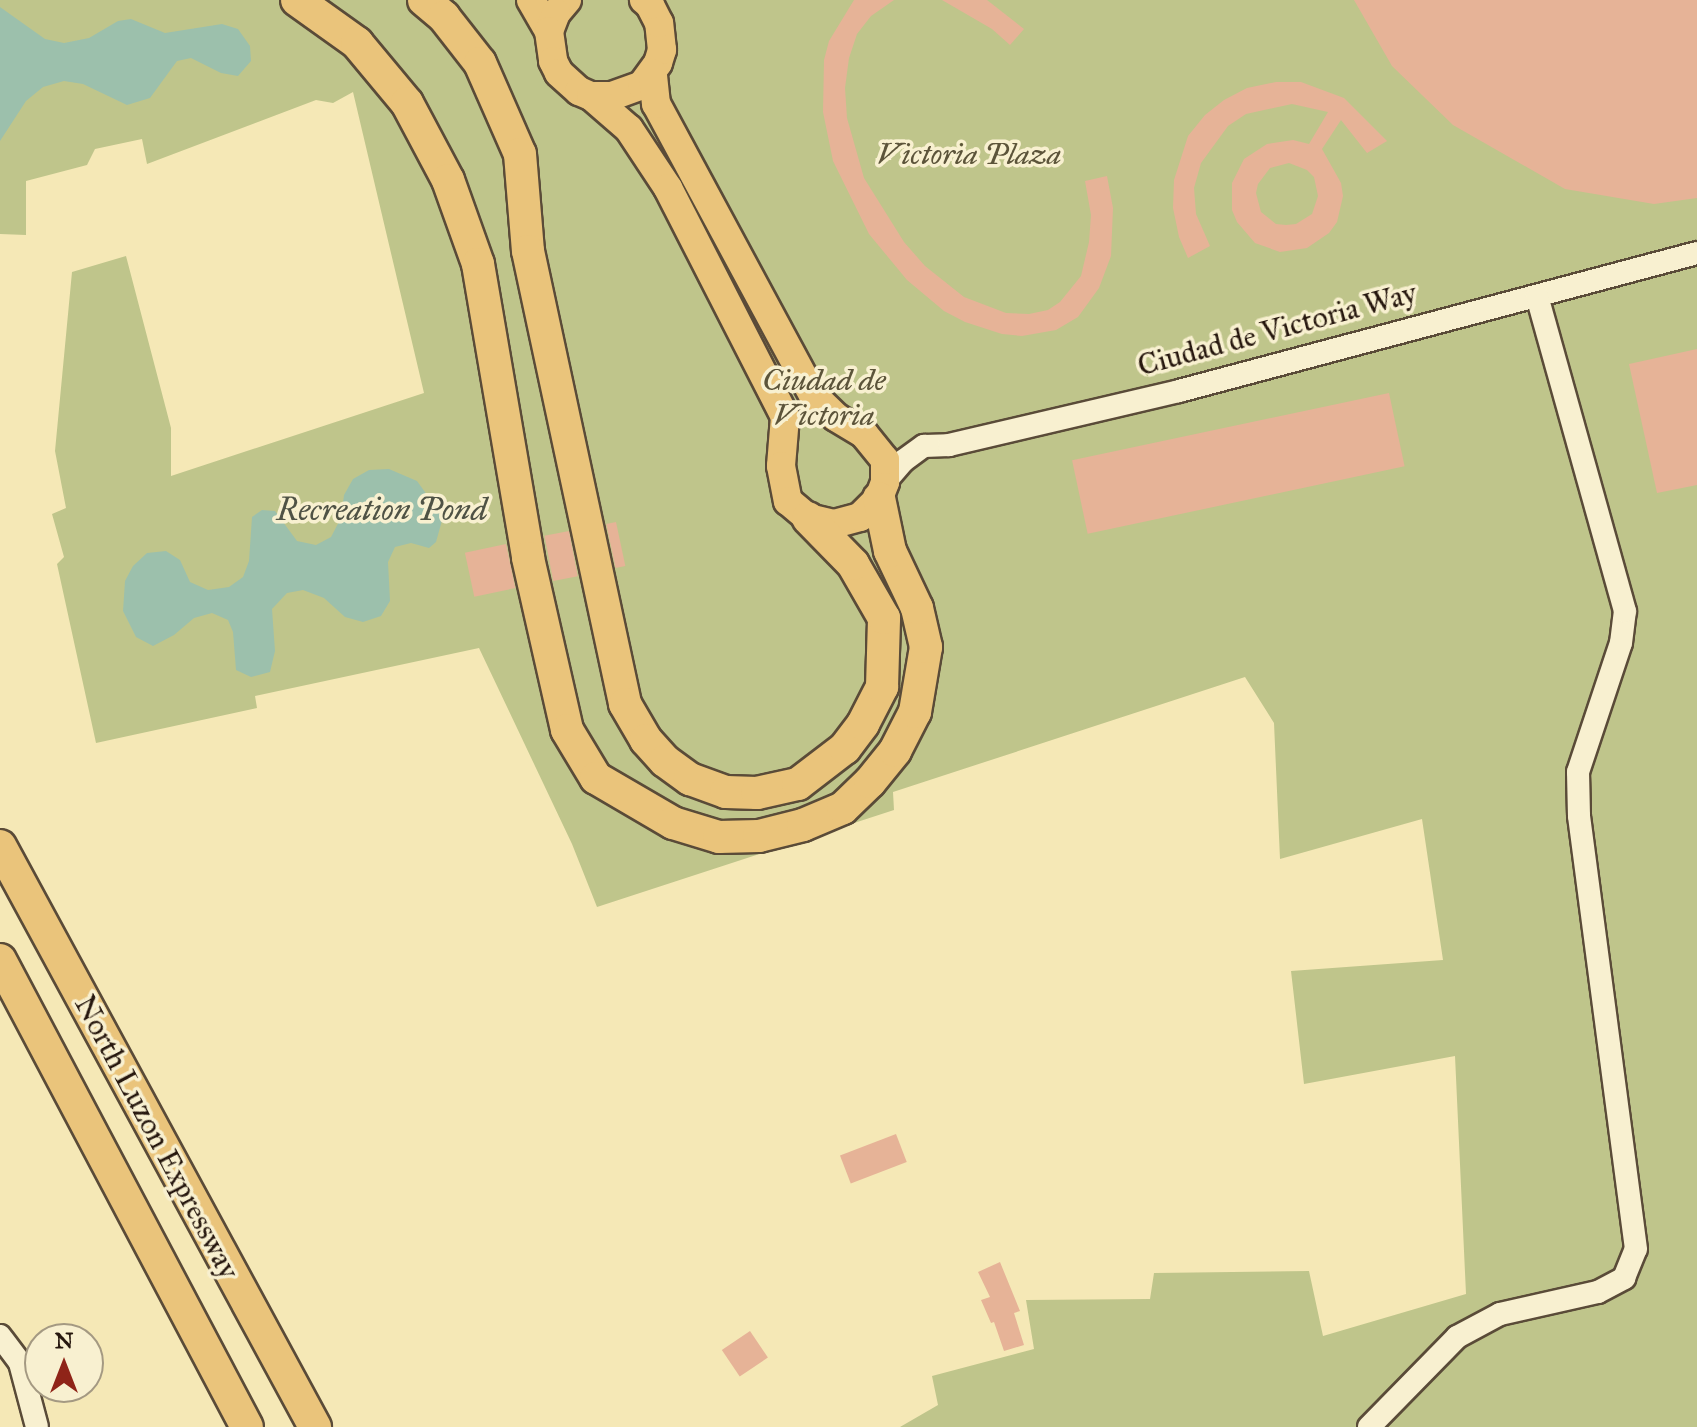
<!DOCTYPE html>
<html>
<head>
<meta charset="utf-8">
<style>
  body { margin:0 }
  #map { position:relative; width:1697px; height:1427px; overflow:hidden; background:#f5e8b6; font-family:"IM FELL Great Primer",serif }
  div>[style] { position:absolute }
  [style*='--x'] { left:calc(var(--x)*1px); top:calc(var(--y)*1px); width:calc(var(--w)*1px); rotate:calc(var(--a)*1deg) }
  .green>* { inset:0; background:#bfc58b }
  .water>* { inset:0; background:#9cc0ac }
  .building>* { inset:0; background:#e6b397; transform-origin:0 0 }
  .roads { filter:drop-shadow(2px 0 #5a4b38) drop-shadow(-2px 0 #5a4b38) drop-shadow(0 2px #5a4b38) drop-shadow(0 -2px #5a4b38) }
  .minor>* { height:22px; margin:-11px; padding:0 11px; transform-origin:11px; border-radius:11px; background:#f8f0d0 }
  .major>* { height:28px; margin:-14px; padding:0 14px; transform-origin:14px; border-radius:14px; background:#eac47b }
  .highway>* { height:32px; margin:-16px; padding:0 16px; transform-origin:16px; border-radius:16px; background:#eac47b }
  span { translate:-50% -50%; white-space:nowrap; text-align:center; line-height:1.15; -webkit-text-stroke:7px #f8f0d0; paint-order:stroke }
  .park-label { font-size:30px; color:#5c543a; font-style:italic }
  .street-label { font-size:30px; color:#26170e }
  .water-label { font-size:32px; color:#4f5245; font-style:italic }
  .north { position:absolute; left:24px; top:1323px; width:80px; height:80px; box-sizing:border-box; background:#f8f0d0; border:2px solid #a49982; border-radius:50%; rotate:0deg; font-size:22px; font-weight:700; line-height:32px; text-align:center; color:#26170e }
  .north::after { content:''; display:block; margin:auto; width:28px; height:36px; background:#8f2418; clip-path:polygon(50% 0,100% 100%,50% 72%,0 100%) }
</style>
</head>
<body>
<div id="map">
  <div class="green">
    <i style="clip-path:polygon(0 0,1697px 0,1697px 1427px,900px 1427px,938px 1405px,932px 1376px,1034px 1349px,1026px 1300px,1150px 1299px,1154px 1273px,1309px 1271px,1323px 1336px,1466px 1294px,1455px 1056px,1304px 1084px,1291px 971px,1443px 960px,1422px 819px,1280px 859px,1274px 723px,1245px 677px,893px 792px,894px 810px,597px 907px,572px 844px,479px 648px,255px 696px,257px 708px,96px 743px,57px 564px,64px 557px,52px 514px,66px 508px,55px 451px,72px 272px,126px 256px,171px 428px,171px 476px,424px 393px,353px 92px,333px 103px,316px 100px,147px 164px,142px 139px,95px 149px,87px 165px,26px 181px,26px 235px,0 234px)"></i>
  </div>
  <div class="water">
    <i style="clip-path:polygon(0 7px,45px 39px,64px 43px,89px 38px,118px 21px,131px 19px,165px 33px,222px 24px,238px 29px,250px 46px,251px 61px,238px 76px,221px 73px,191px 58px,177px 61px,150px 98px,127px 105px,83px 84px,64px 81px,43px 87px,26px 101px,0 141px)"></i>
    <i style="clip-path:polygon(389px 469px,417px 481px,443px 517px,436px 542px,429px 548px,411px 543px,395px 547px,388px 562px,390px 601px,381px 616px,363px 622px,345px 617px,324px 598px,303px 590px,287px 593px,272px 609px,275px 651px,270px 672px,251px 677px,236px 670px,233px 632px,228px 620px,212px 613px,194px 618px,174px 635px,153px 646px,136px 637px,123px 611px,125px 581px,133px 566px,147px 553px,166px 551px,180px 560px,190px 582px,208px 590px,229px 587px,243px 577px,249px 561px,252px 517px,262px 510px,275px 511px,297px 541px,316px 545px,331px 537px,341px 518px,344px 495px,353px 479px,369px 470px)"></i>
  </div>
  <div class="building">
    <i style="clip-path:polygon(854px 0,894px 0,871px 16px,857px 34px,849px 58px,845px 88px,847px 118px,864px 178px,904px 242px,925px 266px,964px 297px,1006px 313px,1029px 314px,1048px 310px,1060px 302px,1081px 276px,1089px 242px,1091px 215px,1085px 181px,1107px 176px,1113px 208px,1111px 256px,1099px 288px,1078px 317px,1056px 330px,1022px 336px,1002px 334px,965px 322px,944px 311px,907px 280px,869px 234px,833px 161px,823px 112px,824px 60px,829px 41px)"></i>
    <i style="clip-path:polygon(942px 0,987px 0,1024px 29px,1010px 45px,992px 29px)"></i>
    <i style="clip-path:polygon(1354px 0,1697px 0,1697px 198px,1654px 204px,1565px 189px,1453px 125px,1392px 66px)"></i>
    <i style="clip-path:polygon(evenodd,1276px 82px,1301px 82px,1344px 98px,1387px 141px,1367px 153px,1341px 120px,1322px 149px,1341px 183px,1343px 196px,1337px 222px,1329px 233px,1307px 248px,1280px 252px,1255px 243px,1237px 222px,1232px 210px,1232px 183px,1244px 159px,1267px 144px,1293px 140px,1309px 144px,1328px 112px,1292px 104px,1246px 114px,1228px 126px,1201px 163px,1194px 188px,1196px 214px,1210px 246px,1188px 258px,1179px 237px,1173px 208px,1174px 180px,1188px 136px,1205px 115px,1224px 100px,1247px 88px,1276px 82px,1289px 163px,1307px 170px,1314px 177px,1318px 196px,1312px 214px,1296px 224px,1286px 225px,1276px 224px,1261px 212px,1256px 193px,1258px 184px,1270px 168px,1289px 163px)"></i>
    <i style="clip-path:polygon(1697px 349px,1697px 485px,1657px 493px,1629px 364px)"></i>
    <i style="left:1389px;top:393px;width:75px;height:324px;rotate:78deg"></i>
    <i style="left:616px;top:522px;width:45px;height:10px;rotate:78deg"></i>
    <i style="left:569px;top:531px;width:46px;height:25px;rotate:79deg"></i>
    <i style="left:506px;top:544px;width:45px;height:42px;rotate:78deg"></i>
    <i style="left:896px;top:1134px;width:30px;height:60px;rotate:69deg"></i>
    <i style="clip-path:polygon(1000px 1262px,1020px 1311px,1014px 1313px,1024px 1345px,1004px 1351px,994px 1322px,991px 1323px,981px 1300px,990px 1297px,978px 1272px)"></i>
    <i style="left:750px;top:1331px;width:32px;height:34px;rotate:56deg"></i>
  </div>
  <div class="roads">
    <div class="minor">
      <i style="--x:885;--y:482;--w:28;--a:-49"></i>
      <i style="--x:903;--y:461;--w:26;--a:-36"></i>
      <i style="--x:924;--y:446;--w:25;--a:-2"></i>
      <i style="--x:949;--y:445;--w:236;--a:-13.2"></i>
      <i style="--x:1179;--y:391;--w:536;--a:-14.92"></i>
      <i style="--x:0;--y:1336;--w:34;--a:53"></i>
      <i style="--x:20;--y:1363;--w:66;--a:75.1"></i>
      <i style="--x:1369;--y:1427;--w:126;--a:-45.6"></i>
      <i style="--x:1457;--y:1337;--w:49;--a:-28.1"></i>
      <i style="--x:1500;--y:1314;--w:100;--a:-12.7"></i>
      <i style="--x:1598;--y:1292;--w:30;--a:-28"></i>
      <i style="--x:1624;--y:1278;--w:31;--a:-68"></i>
      <i style="--x:1636;--y:1249;--w:437;--a:-97.5"></i>
      <i style="--x:1579;--y:816;--w:44;--a:-91.3"></i>
      <i style="--x:1578;--y:772;--w:136;--a:-71.6"></i>
      <i style="--x:1621;--y:643;--w:32;--a:-83"></i>
      <i style="--x:1625;--y:611;--w:327;--a:-105.6"></i>
    </div>
    <div class="major">
      <i style="--x:531;--y:0;--w:36;--a:60"></i>
      <i style="--x:567;--y:0;--w:17;--a:130"></i>
      <i style="--x:556;--y:13;--w:19;--a:111"></i>
      <i style="--x:549;--y:31;--w:30;--a:82"></i>
      <i style="--x:553;--y:61;--w:13;--a:63"></i>
      <i style="--x:559;--y:73;--w:27;--a:42"></i>
      <i style="--x:579;--y:91;--w:13;--a:23"></i>
      <i style="--x:591;--y:96;--w:21;--a:0"></i>
      <i style="--x:612;--y:96;--w:32;--a:-20"></i>
      <i style="--x:642;--y:85;--w:27;--a:-54"></i>
      <i style="--x:658;--y:63;--w:14;--a:-73"></i>
      <i style="--x:662;--y:50;--w:27;--a:-96"></i>
      <i style="--x:659;--y:23;--w:20;--a:-117"></i>
      <i style="--x:650;--y:5;--w:8;--a:-140"></i>
      <i style="--x:591;--y:96;--w:50;--a:41"></i>
      <i style="--x:629;--y:129;--w:71;--a:56.5"></i>
      <i style="--x:668;--y:188;--w:257;--a:62.9"></i>
      <i style="--x:785;--y:417;--w:49;--a:94.7"></i>
      <i style="--x:781;--y:466;--w:36;--a:79"></i>
      <i style="--x:788;--y:501;--w:26;--a:40"></i>
      <i style="--x:808;--y:518;--w:27;--a:13"></i>
      <i style="--x:834;--y:524;--w:27;--a:-15"></i>
      <i style="--x:860;--y:517;--w:27;--a:-45"></i>
      <i style="--x:879;--y:498;--w:17;--a:-69"></i>
      <i style="--x:885;--y:482;--w:22;--a:-90"></i>
      <i style="--x:885;--y:460;--w:33;--a:-129"></i>
      <i style="--x:864;--y:434;--w:33;--a:-149"></i>
      <i style="--x:836;--y:417;--w:32;--a:-136"></i>
      <i style="--x:813;--y:395;--w:331;--a:-118.3"></i>
      <i style="--x:656;--y:104;--w:31;--a:-96"></i>
    </div>
    <div class="highway">
      <i style="--x:297;--y:0;--w:74;--a:35.6"></i>
      <i style="--x:357;--y:43;--w:78;--a:50.2"></i>
      <i style="--x:407;--y:103;--w:87;--a:62"></i>
      <i style="--x:448;--y:180;--w:89;--a:70.3"></i>
      <i style="--x:478;--y:264;--w:298;--a:80.3"></i>
      <i style="--x:528;--y:558;--w:176;--a:77.2"></i>
      <i style="--x:567;--y:730;--w:56;--a:58.9"></i>
      <i style="--x:596;--y:778;--w:89;--a:30.3"></i>
      <i style="--x:673;--y:823;--w:48;--a:16.9"></i>
      <i style="--x:719;--y:837;--w:40;--a:-1.4"></i>
      <i style="--x:759;--y:836;--w:45;--a:-14"></i>
      <i style="--x:803;--y:825;--w:43;--a:-23"></i>
      <i style="--x:843;--y:808;--w:37;--a:-44"></i>
      <i style="--x:870;--y:782;--w:40;--a:-51"></i>
      <i style="--x:895;--y:751;--w:44;--a:-62.9"></i>
      <i style="--x:915;--y:712;--w:66;--a:-80.4"></i>
      <i style="--x:926;--y:647;--w:40;--a:-103"></i>
      <i style="--x:917;--y:608;--w:63;--a:-115.3"></i>
      <i style="--x:890;--y:551;--w:54;--a:-101.7"></i>
      <i style="--x:424;--y:0;--w:26;--a:40"></i>
      <i style="--x:444;--y:17;--w:58;--a:52"></i>
      <i style="--x:480;--y:63;--w:99;--a:66.3"></i>
      <i style="--x:520;--y:154;--w:97;--a:85.3"></i>
      <i style="--x:528;--y:251;--w:463;--a:77.9"></i>
      <i style="--x:625;--y:704;--w:42;--a:59.7"></i>
      <i style="--x:646;--y:740;--w:28;--a:48"></i>
      <i style="--x:665;--y:761;--w:31;--a:36"></i>
      <i style="--x:690;--y:779;--w:38;--a:20"></i>
      <i style="--x:726;--y:792;--w:31;--a:2"></i>
      <i style="--x:757;--y:793;--w:42;--a:-12.4"></i>
      <i style="--x:798;--y:784;--w:59;--a:-37.5"></i>
      <i style="--x:845;--y:748;--w:30;--a:-53"></i>
      <i style="--x:863;--y:724;--w:42;--a:-62.8"></i>
      <i style="--x:882;--y:687;--w:69;--a:-88.3"></i>
      <i style="--x:884;--y:618;--w:62;--a:-119.9"></i>
      <i style="--x:853;--y:564;--w:64;--a:-134.4"></i>
      <i style="--x:0;--y:846;--w:661;--a:61.53"></i>
      <i style="--x:0;--y:960;--w:528;--a:62.13"></i>
    </div>
  </div>
  <div class="park-label">
    <span style="left:969px;top:154px">Victoria Plaza</span>
    <span style="left:824px;top:397px">Ciudad de<br>Victoria</span>
  </div>
  <div class="street-label">
    <span style="left:1277px;top:329px;rotate:-15deg">Ciudad de Victoria Way</span>
    <span style="left:157px;top:1137px;rotate:62deg">North Luzon Expressway</span>
  </div>
  <div class="water-label">
    <span style="left:382px;top:510px">Recreation Pond</span>
  </div>
  <div class="north">N</div>
</div>
</body>
</html>
